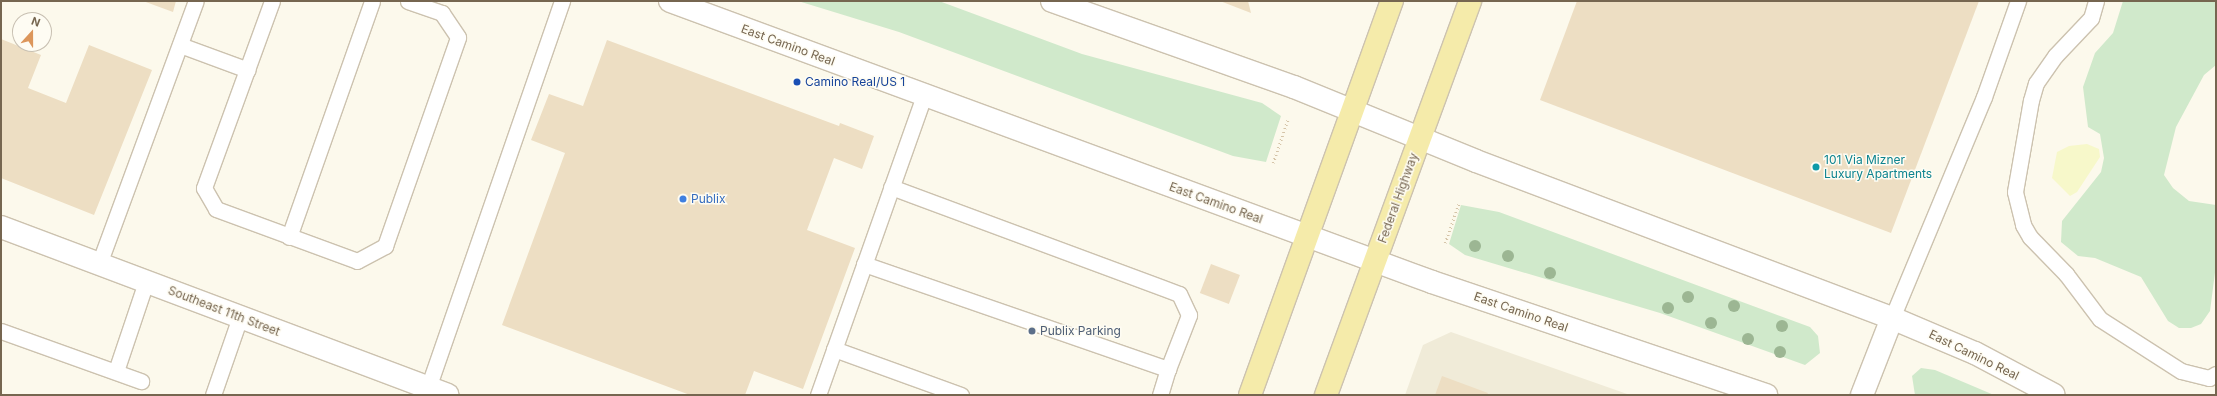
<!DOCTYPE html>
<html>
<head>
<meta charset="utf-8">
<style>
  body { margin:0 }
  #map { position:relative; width:2217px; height:396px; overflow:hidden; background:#fcf9ec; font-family:Inter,sans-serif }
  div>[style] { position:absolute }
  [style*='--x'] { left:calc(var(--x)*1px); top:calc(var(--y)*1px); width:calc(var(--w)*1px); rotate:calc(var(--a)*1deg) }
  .residential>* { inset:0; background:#f0ebd8 }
  .green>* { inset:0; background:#d0e9cb }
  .sand>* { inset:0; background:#f7f8ca }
  .building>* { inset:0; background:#eddec3; transform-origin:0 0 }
  .path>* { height:2.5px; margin-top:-1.25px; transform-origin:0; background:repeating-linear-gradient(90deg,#d5c4a8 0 1px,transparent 0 4px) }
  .roads { filter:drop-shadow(1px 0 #ccc2af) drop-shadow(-1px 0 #ccc2af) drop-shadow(0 1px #ccc2af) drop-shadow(0 -1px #ccc2af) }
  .lane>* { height:15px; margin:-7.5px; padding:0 7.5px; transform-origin:7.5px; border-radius:7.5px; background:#fff }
  .street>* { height:22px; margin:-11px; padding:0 11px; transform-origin:11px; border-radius:11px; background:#fff }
  .secondary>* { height:22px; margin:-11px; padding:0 11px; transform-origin:11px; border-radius:11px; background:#fff }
  .primary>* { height:22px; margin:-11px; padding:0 11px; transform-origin:11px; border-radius:11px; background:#f5ebaa }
  .trees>* { width:12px; height:12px; margin:-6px; border-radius:50%; background:#9cb693 }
  .dots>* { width:11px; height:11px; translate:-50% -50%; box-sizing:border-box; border:2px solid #fefcf3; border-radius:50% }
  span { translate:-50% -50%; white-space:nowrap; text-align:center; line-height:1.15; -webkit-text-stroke:3px #fefcf3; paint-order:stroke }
  .street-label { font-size:12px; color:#766650 }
  .transit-label { font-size:12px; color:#164399 }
  .left { translate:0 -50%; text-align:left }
  .culture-label { font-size:12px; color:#0d838f }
  .shop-label { font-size:12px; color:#366cbe }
  .service-label { font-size:12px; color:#4e5e75 }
  .frame { position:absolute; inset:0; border:2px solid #766650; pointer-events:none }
  .north { position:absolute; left:12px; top:12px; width:40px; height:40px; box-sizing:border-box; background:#fefcf3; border:1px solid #c8c0b2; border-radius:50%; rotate:21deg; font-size:11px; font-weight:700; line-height:16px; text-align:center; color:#766650 }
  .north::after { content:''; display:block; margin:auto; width:14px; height:18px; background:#dc965b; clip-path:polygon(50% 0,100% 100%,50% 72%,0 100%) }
</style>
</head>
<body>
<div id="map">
  <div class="residential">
    <i style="clip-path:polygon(1451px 332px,1630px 395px,1405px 395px,1423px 345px)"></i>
  </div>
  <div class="green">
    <i style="clip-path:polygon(798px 1px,939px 1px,1082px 54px,1262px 103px,1281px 116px,1266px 162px,1233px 156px,899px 32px)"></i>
    <i style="clip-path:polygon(2123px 1px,2216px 1px,2216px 65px,2204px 75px,2176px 127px,2164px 175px,2173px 188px,2189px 201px,2216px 205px,2216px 265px,2210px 311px,2201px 324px,2191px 328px,2179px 328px,2168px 321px,2141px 277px,2095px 258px,2078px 256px,2061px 242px,2062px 221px,2101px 172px,2104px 158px,2100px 134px,2088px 127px,2083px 87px,2095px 53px,2113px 33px)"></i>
    <i style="clip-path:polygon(1461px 205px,1499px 212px,1810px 327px,1818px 336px,1820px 353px,1805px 365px,1660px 313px,1465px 255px,1449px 244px)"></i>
    <i style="clip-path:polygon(1921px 368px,1935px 370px,1994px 395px,1915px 395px,1912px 376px)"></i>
  </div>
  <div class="sand">
    <i style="clip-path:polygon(2087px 144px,2099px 149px,2100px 157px,2077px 192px,2070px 196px,2052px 178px,2057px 152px,2069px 146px)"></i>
  </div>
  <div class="building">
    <i style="clip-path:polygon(143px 1px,176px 1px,173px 12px)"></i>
    <i style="clip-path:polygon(1220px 1px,1248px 1px,1251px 13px)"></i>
    <i style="clip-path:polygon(1577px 1px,1979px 1px,1891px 233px,1540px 100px)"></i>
    <i style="clip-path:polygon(1px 39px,41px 55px,28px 88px,66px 103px,89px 45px,152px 70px,94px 215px,1px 178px)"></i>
    <i style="clip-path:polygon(607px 40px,839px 126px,840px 123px,874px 136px,862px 169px,834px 158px,807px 230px,855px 248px,803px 389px,754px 371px,745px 395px,690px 395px,502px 325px,565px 153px,531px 140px,549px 94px,583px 106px)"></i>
    <i style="left:1211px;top:264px;width:31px;height:31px;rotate:21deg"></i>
    <i style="clip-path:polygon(1442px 376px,1488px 393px,1487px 395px,1435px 395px)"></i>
  </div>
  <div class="path">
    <i style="--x:1273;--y:163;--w:46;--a:-71.2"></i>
    <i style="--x:1445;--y:243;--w:42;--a:-70.7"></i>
  </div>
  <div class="roads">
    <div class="lane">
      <i style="--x:272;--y:1;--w:199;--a:110"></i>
      <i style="--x:204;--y:188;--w:24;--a:60"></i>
      <i style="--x:216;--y:209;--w:150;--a:20.2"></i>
      <i style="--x:357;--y:261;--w:32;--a:-28"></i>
      <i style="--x:385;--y:246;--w:221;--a:-70.7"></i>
      <i style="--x:458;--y:37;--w:29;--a:-124"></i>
      <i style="--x:442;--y:13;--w:36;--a:-161"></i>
      <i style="--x:2096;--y:1;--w:18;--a:106"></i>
      <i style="--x:2091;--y:18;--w:52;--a:133.5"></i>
      <i style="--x:2055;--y:56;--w:33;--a:125"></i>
      <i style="--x:2036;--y:83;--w:18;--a:106"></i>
      <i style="--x:2031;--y:100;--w:93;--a:99.9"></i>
      <i style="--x:2015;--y:192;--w:34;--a:76"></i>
      <i style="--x:2023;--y:225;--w:14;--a:60"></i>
      <i style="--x:2030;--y:237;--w:52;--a:45.8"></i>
      <i style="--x:2066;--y:274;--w:56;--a:52.9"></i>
      <i style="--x:2100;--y:319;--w:96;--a:32.7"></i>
      <i style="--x:2181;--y:371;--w:29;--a:14"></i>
      <i style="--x:2209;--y:378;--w:8;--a:-30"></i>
      <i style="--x:180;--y:45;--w:72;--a:20.2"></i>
      <i style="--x:289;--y:237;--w:250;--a:-70.6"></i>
      <i style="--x:99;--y:264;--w:280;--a:-69.8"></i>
      <i style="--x:864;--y:264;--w:322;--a:19.1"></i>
      <i style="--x:1168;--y:369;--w:58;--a:-68.7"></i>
      <i style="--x:1189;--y:315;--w:23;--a:-115"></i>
      <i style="--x:1179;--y:294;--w:307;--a:-159.6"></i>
      <i style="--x:1892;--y:318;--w:239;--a:-67.4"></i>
      <i style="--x:1984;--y:97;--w:102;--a:-70.5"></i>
      <i style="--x:1;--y:331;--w:149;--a:19.7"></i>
      <i style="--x:834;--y:349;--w:135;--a:19.9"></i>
      <i style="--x:116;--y:371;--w:94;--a:-71.4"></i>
      <i style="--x:428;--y:388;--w:410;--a:-70.9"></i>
      <i style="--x:213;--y:395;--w:83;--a:-70.9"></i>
      <i style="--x:818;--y:395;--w:318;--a:-70.5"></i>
      <i style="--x:1160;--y:395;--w:27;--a:-73"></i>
    </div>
    <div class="street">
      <i style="--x:1;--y:227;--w:477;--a:20.6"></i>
      <i style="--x:1862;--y:395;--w:83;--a:-68.7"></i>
    </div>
    <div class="secondary">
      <i style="--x:670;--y:1;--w:812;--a:20.24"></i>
      <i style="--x:1432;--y:282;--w:353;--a:18.7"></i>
      <i style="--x:1052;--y:1;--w:257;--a:19.6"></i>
      <i style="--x:1294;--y:87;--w:196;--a:22.1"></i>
      <i style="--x:1476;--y:161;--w:445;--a:20.7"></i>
      <i style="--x:1892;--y:318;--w:90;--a:22.9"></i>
      <i style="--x:1975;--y:353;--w:89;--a:28"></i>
    </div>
    <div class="primary">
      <i style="--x:1250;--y:395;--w:419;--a:-70.2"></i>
      <i style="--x:1326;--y:395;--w:419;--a:-69.9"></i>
    </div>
  </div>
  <div class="trees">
    <i style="left:1475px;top:246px"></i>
    <i style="left:1508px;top:256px"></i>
    <i style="left:1550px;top:273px"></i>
    <i style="left:1688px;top:297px"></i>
    <i style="left:1734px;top:306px"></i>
    <i style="left:1668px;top:308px"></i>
    <i style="left:1711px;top:323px"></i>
    <i style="left:1782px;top:326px"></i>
    <i style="left:1748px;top:339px"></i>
    <i style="left:1780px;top:352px"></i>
  </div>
  <div class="dots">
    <i style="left:797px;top:82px;background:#1a4fb4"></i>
    <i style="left:1816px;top:167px;background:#0f9aa8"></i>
    <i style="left:683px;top:199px;background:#3f7fe0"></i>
    <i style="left:1032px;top:331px;background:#5c6f8a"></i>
  </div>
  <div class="street-label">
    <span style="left:788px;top:45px;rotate:20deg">East Camino Real</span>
    <span style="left:1398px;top:198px;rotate:-70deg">Federal Highway</span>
    <span style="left:1216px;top:203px;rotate:20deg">East Camino Real</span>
    <span style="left:224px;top:311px;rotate:21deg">Southeast 11th Street</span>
    <span style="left:1521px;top:312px;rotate:19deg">East Camino Real</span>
    <span style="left:1974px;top:355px;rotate:26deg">East Camino Real</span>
  </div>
  <div class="transit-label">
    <span class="left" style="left:805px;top:82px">Camino Real/US 1</span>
  </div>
  <div class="culture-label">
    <span class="left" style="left:1824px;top:167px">101 Via Mizner<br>Luxury Apartments</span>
  </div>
  <div class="shop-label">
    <span class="left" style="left:691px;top:199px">Publix</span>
  </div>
  <div class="service-label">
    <span class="left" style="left:1040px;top:331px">Publix Parking</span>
  </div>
  <div class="frame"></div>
  <div class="north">N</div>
</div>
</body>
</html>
